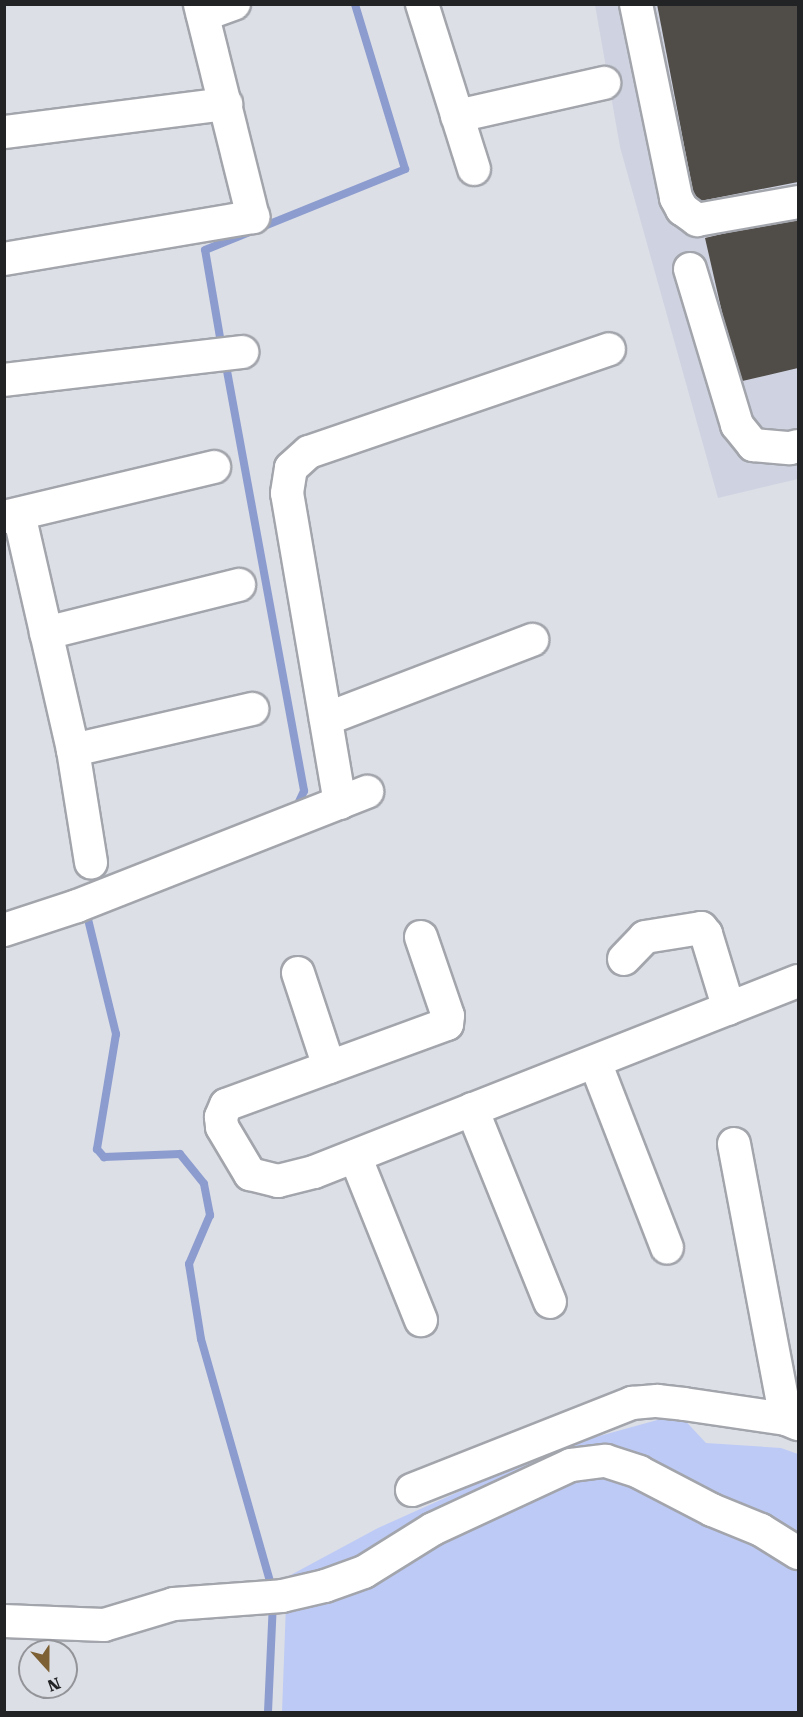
<!DOCTYPE html>
<html>
<head>
<meta charset="utf-8">
<style>
  body { margin:0 }
  #map { position:relative; width:803px; height:1717px; overflow:hidden; background:#dddfe6; font-family:"Roboto Serif",serif }
  div>[style] { position:absolute }
  [style*='--x'] { left:calc(var(--x)*1px); top:calc(var(--y)*1px); width:calc(var(--w)*1px); rotate:calc(var(--a)*1deg) }
  .built>* { inset:0; background:#cfd3e1 }
  .green>* { inset:0; background:#bdcaf5 }
  .stream>* { height:8px; margin:-4px; padding:0 4px; transform-origin:4px; border-radius:4px; background:#8c9cce }
  .building>* { inset:0; background:#504c47 }
  .roads { filter:drop-shadow(2px 0 #a3a5ac) drop-shadow(-2px 0 #a3a5ac) drop-shadow(0 2px #a3a5ac) drop-shadow(0 -2px #a3a5ac) }
  .minor>* { height:32px; margin:-16px; padding:0 16px; transform-origin:16px; border-radius:16px; background:#fff }
  span { translate:-50% -50%; white-space:nowrap; text-align:center; line-height:1.15; -webkit-text-stroke:6px #dddfe6; paint-order:stroke }
  .frame { position:absolute; inset:0; border:6px solid #222325; pointer-events:none }
  .north { position:absolute; left:18px; top:1639px; width:60px; height:60px; box-sizing:border-box; background:#dddfe6; border:2px solid #929499; border-radius:50%; rotate:159deg; font-size:16px; font-weight:700; line-height:24px; text-align:center; color:#222325 }
  .north::after { content:''; display:block; margin:auto; width:21px; height:27px; background:#7d6134; clip-path:polygon(50% 0,100% 100%,50% 72%,0 100%) }
</style>
</head>
<body>
<div id="map">
  <div class="built">
    <i style="clip-path:polygon(595px 5px,798px 5px,798px 479px,718px 498px,620px 147px)"></i>
  </div>
  <div class="green">
    <i style="clip-path:polygon(679px 1414px,706px 1443px,781px 1448px,798px 1454px,798px 1712px,282px 1712px,287px 1577px,378px 1528px,556px 1448px)"></i>
  </div>
  <div class="stream">
    <i style="--x:222;--y:349;--w:100;--a:-99.7"></i>
    <i style="--x:205;--y:250;--w:216;--a:-22"></i>
    <i style="--x:405;--y:169;--w:172;--a:-106.9"></i>
    <i style="--x:225;--y:360;--w:438;--a:79.6"></i>
    <i style="--x:304;--y:791;--w:21;--a:115"></i>
    <i style="--x:86;--y:911;--w:127;--a:76.3"></i>
    <i style="--x:116;--y:1034;--w:117;--a:99.4"></i>
    <i style="--x:97;--y:1149;--w:11;--a:49"></i>
    <i style="--x:104;--y:1157;--w:76;--a:-2.3"></i>
    <i style="--x:180;--y:1154;--w:38;--a:51"></i>
    <i style="--x:204;--y:1184;--w:32;--a:79"></i>
    <i style="--x:210;--y:1215;--w:53;--a:113.2"></i>
    <i style="--x:189;--y:1264;--w:76;--a:80.9"></i>
    <i style="--x:201;--y:1339;--w:260;--a:74.1"></i>
    <i style="--x:268;--y:1712;--w:109;--a:-87.4"></i>
  </div>
  <div class="building">
    <i style="clip-path:polygon(657px 4px,798px 4px,798px 182px,695px 202px)"></i>
    <i style="clip-path:polygon(798px 216px,798px 368px,738px 382px,705px 238px)"></i>
  </div>
  <div class="roads">
    <div class="minor">
      <i style="--x:422;--y:4;--w:173;--a:72.5"></i>
      <i style="--x:636;--y:4;--w:198;--a:78.3"></i>
      <i style="--x:676;--y:198;--w:13;--a:61"></i>
      <i style="--x:682;--y:209;--w:19;--a:36"></i>
      <i style="--x:697;--y:220;--w:103;--a:-10.1"></i>
      <i style="--x:203;--y:15;--w:33;--a:-20"></i>
      <i style="--x:457;--y:116;--w:151;--a:-12.7"></i>
      <i style="--x:4;--y:132;--w:224;--a:-7.2"></i>
      <i style="--x:4;--y:259;--w:253;--a:-9.6"></i>
      <i style="--x:253;--y:217;--w:219;--a:-104"></i>
      <i style="--x:690;--y:269;--w:163;--a:73.2"></i>
      <i style="--x:737;--y:425;--w:26;--a:51"></i>
      <i style="--x:753;--y:445;--w:37;--a:5"></i>
      <i style="--x:790;--y:448;--w:8;--a:-14"></i>
      <i style="--x:4;--y:380;--w:240;--a:-6.7"></i>
      <i style="--x:19;--y:514;--w:242;--a:77.1"></i>
      <i style="--x:73;--y:750;--w:114;--a:80.9"></i>
      <i style="--x:4;--y:517;--w:216;--a:-13.4"></i>
      <i style="--x:46;--y:633;--w:199;--a:-14"></i>
      <i style="--x:326;--y:719;--w:221;--a:-21"></i>
      <i style="--x:73;--y:750;--w:184;--a:-12.9"></i>
      <i style="--x:340;--y:803;--w:314;--a:-99.7"></i>
      <i style="--x:287;--y:493;--w:25;--a:-81"></i>
      <i style="--x:291;--y:468;--w:24;--a:-42"></i>
      <i style="--x:309;--y:452;--w:317;--a:-18.9"></i>
      <i style="--x:4;--y:930;--w:77;--a:-18.2"></i>
      <i style="--x:77;--y:906;--w:312;--a:-21.5"></i>
      <i style="--x:421;--y:937;--w:83;--a:71.1"></i>
      <i style="--x:448;--y:1016;--w:8;--a:97"></i>
      <i style="--x:447;--y:1024;--w:235;--a:159.9"></i>
      <i style="--x:226;--y:1105;--w:13;--a:113"></i>
      <i style="--x:221;--y:1117;--w:10;--a:84"></i>
      <i style="--x:222;--y:1127;--w:55;--a:59.2"></i>
      <i style="--x:250;--y:1174;--w:29;--a:14"></i>
      <i style="--x:278;--y:1181;--w:37;--a:-14"></i>
      <i style="--x:314;--y:1172;--w:520;--a:-21.54"></i>
      <i style="--x:624;--y:959;--w:30;--a:-46"></i>
      <i style="--x:645;--y:937;--w:57;--a:-9.1"></i>
      <i style="--x:701;--y:928;--w:8;--a:50"></i>
      <i style="--x:706;--y:934;--w:78;--a:73"></i>
      <i style="--x:298;--y:973;--w:99;--a:71.7"></i>
      <i style="--x:595;--y:1062;--w:199;--a:68.8"></i>
      <i style="--x:472;--y:1109;--w:208;--a:68"></i>
      <i style="--x:734;--y:1144;--w:280;--a:79.3"></i>
      <i style="--x:786;--y:1419;--w:13;--a:23"></i>
      <i style="--x:355;--y:1156;--w:177;--a:68.1"></i>
      <i style="--x:412;--y:1490;--w:237;--a:-21.6"></i>
      <i style="--x:632;--y:1403;--w:25;--a:-5"></i>
      <i style="--x:657;--y:1401;--w:27;--a:6"></i>
      <i style="--x:684;--y:1404;--w:103;--a:8.4"></i>
      <i style="--x:4;--y:1621;--w:100;--a:2.3"></i>
      <i style="--x:104;--y:1625;--w:73;--a:-16.7"></i>
      <i style="--x:174;--y:1604;--w:108;--a:-4.2"></i>
      <i style="--x:282;--y:1596;--w:44;--a:-13.1"></i>
      <i style="--x:325;--y:1586;--w:41;--a:-19.7"></i>
      <i style="--x:364;--y:1572;--w:81;--a:-31.9"></i>
      <i style="--x:433;--y:1529;--w:152;--a:-24.9"></i>
      <i style="--x:571;--y:1465;--w:35;--a:-7"></i>
      <i style="--x:606;--y:1461;--w:35;--a:18"></i>
      <i style="--x:639;--y:1472;--w:82;--a:27.5"></i>
      <i style="--x:712;--y:1510;--w:53;--a:22.2"></i>
      <i style="--x:761;--y:1530;--w:44;--a:31.9"></i>
    </div>
  </div>
  <div class="frame"></div>
  <div class="north">N</div>
</div>
</body>
</html>
